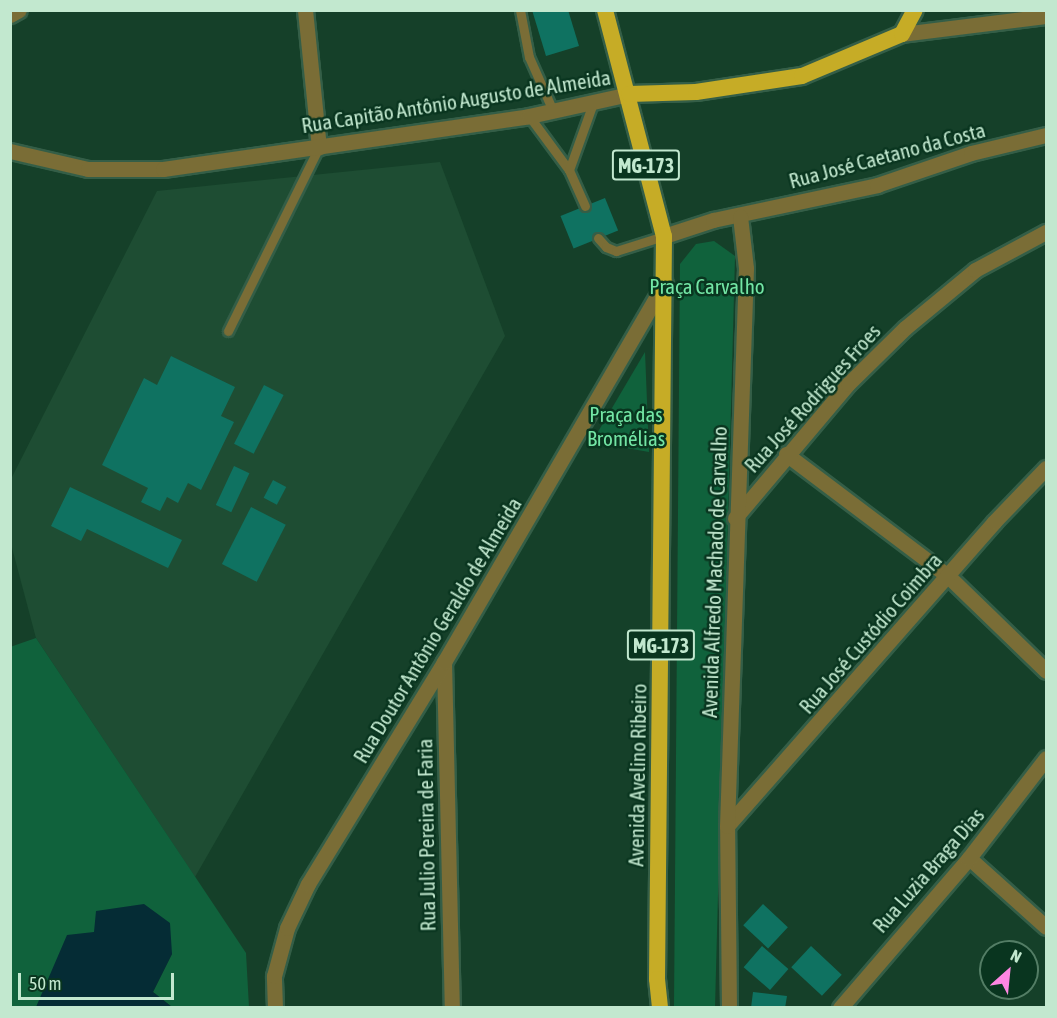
<!DOCTYPE html>
<html>
<head>
<meta charset="utf-8">
<style>
  body { margin:0 }
  #map { position:relative; width:1057px; height:1018px; overflow:hidden; background:#154029; font-family:"Asap Condensed",sans-serif }
  div>[style] { position:absolute }
  [style*='--x'] { left:calc(var(--x)*1px); top:calc(var(--y)*1px); width:calc(var(--w)*1px); rotate:calc(var(--a)*1deg) }
  .built>* { inset:0; background:#1e4d33 }
  .green>* { inset:0; background:#10623c }
  .water>* { inset:0; background:#052c35 }
  .building>* { inset:0; background:#0f7261; transform-origin:0 0 }
  .roads { filter:drop-shadow(2px 0 #345e47) drop-shadow(-2px 0 #345e47) drop-shadow(0 2px #345e47) drop-shadow(0 -2px #345e47) }
  .service>* { height:9px; margin:-4.5px; padding:0 4.5px; transform-origin:4.5px; border-radius:4.5px; background:#7a6d36 }
  .minor>* { height:15px; margin:-7.5px; padding:0 7.5px; transform-origin:7.5px; border-radius:7.5px; background:#7a6d36 }
  .tertiary>* { height:15px; margin:-7.5px; padding:0 7.5px; transform-origin:7.5px; border-radius:7.5px; background:#7a6d36 }
  .trunk>* { height:16px; margin:-8px; padding:0 8px; transform-origin:8px; border-radius:8px; background:#c6ac26 }
  span { translate:-50% -50%; white-space:nowrap; text-align:center; line-height:1.15; -webkit-text-stroke:5px #09351f; paint-order:stroke }
  .shield-label span { padding:2px 4px; background:#09351f; border:2px solid; border-radius:4px; -webkit-text-stroke-width:0 }
  .shield-label { font-size:20px; color:#c2e8cf; font-weight:700 }
  .street-label { font-size:21px; color:#c2e8cf }
  .park-label { font-size:21px; color:#73e6a5 }
  .frame { position:absolute; inset:0; border:12px solid #c2e8cf; pointer-events:none }
  .north { position:absolute; left:979px; top:940px; width:60px; height:60px; box-sizing:border-box; background:#09351f; border:2px solid #537d65; border-radius:50%; rotate:27deg; font-size:16px; font-weight:700; line-height:24px; text-align:center; color:#c2e8cf }
  .north::after { content:''; display:block; margin:auto; width:21px; height:27px; background:#fd86e1; clip-path:polygon(50% 0,100% 100%,50% 72%,0 100%) }
  .scale { position:absolute; left:18px; top:973px; width:156px; height:27px; box-sizing:border-box; border:3px solid #c2e8cf; border-top:0; padding-left:8px; font-size:18px; line-height:21px; white-space:nowrap; color:#c2e8cf; -webkit-text-stroke:4px #09351f; paint-order:stroke }
</style>
</head>
<body>
<div id="map">
  <div class="built">
    <i style="clip-path:polygon(440px 162px,505px 336px,195px 877px,36px 638px,11px 544px,10px 481px,157px 191px)"></i>
  </div>
  <div class="green">
    <i style="clip-path:polygon(714px 241px,735px 256px,715px 1007px,674px 1008px,680px 264px,696px 244px)"></i>
    <i style="clip-path:polygon(645px 352px,649px 452px,592px 442px)"></i>
    <i style="clip-path:polygon(36px 638px,246px 953px,249px 1007px,172px 1007px,153px 992px,172px 954px,94px 932px,36px 1007px,11px 1007px,10px 647px)"></i>
  </div>
  <div class="water">
    <i style="clip-path:polygon(144px 904px,170px 923px,172px 954px,153px 992px,172px 1007px,36px 1007px,67px 935px,94px 932px,96px 911px)"></i>
  </div>
  <div class="building">
    <i style="clip-path:polygon(532px 10px,568px 10px,579px 46px,546px 56px)"></i>
    <i style="left:605px;top:198px;width:35px;height:48px;rotate:68deg"></i>
    <i style="clip-path:polygon(171px 356px,235px 387px,221px 416px,234px 422px,201px 490px,188px 483px,178px 503px,167px 497px,160px 511px,141px 502px,148px 488px,102px 465px,144px 378px,157px 385px)"></i>
    <i style="left:264px;top:385px;width:22px;height:66px;rotate:27deg"></i>
    <i style="left:234px;top:466px;width:17px;height:43px;rotate:25deg"></i>
    <i style="left:273px;top:480px;width:15px;height:20px;rotate:28deg"></i>
    <i style="clip-path:polygon(70px 487px,182px 540px,168px 568px,87px 529px,81px 541px,51px 526px)"></i>
    <i style="left:251px;top:507px;width:39px;height:64px;rotate:27deg"></i>
    <i style="left:763px;top:904px;width:34px;height:29px;rotate:43deg"></i>
    <i style="left:762px;top:946px;width:35px;height:28px;rotate:41deg"></i>
    <i style="left:811px;top:946px;width:42px;height:29px;rotate:43deg"></i>
    <i style="clip-path:polygon(753px 992px,787px 996px,785px 1008px,751px 1008px)"></i>
  </div>
  <div class="roads">
    <div class="service">
      <i style="--x:520;--y:10;--w:48;--a:79.2"></i>
      <i style="--x:529;--y:57;--w:59;--a:66"></i>
      <i style="--x:529;--y:116;--w:67;--a:53.5"></i>
      <i style="--x:585;--y:206;--w:39;--a:-114"></i>
      <i style="--x:569;--y:170;--w:71;--a:-70.3"></i>
      <i style="--x:598;--y:238;--w:12;--a:48"></i>
      <i style="--x:606;--y:247;--w:11;--a:22"></i>
      <i style="--x:616;--y:251;--w:50;--a:-17.4"></i>
      <i style="--x:228;--y:331;--w:205;--a:-63.7"></i>
    </div>
    <div class="minor">
      <i style="--x:305;--y:10;--w:138;--a:84.2"></i>
      <i style="--x:10;--y:15;--w:10;--a:-29"></i>
      <i style="--x:664;--y:236;--w:52;--a:-18.1"></i>
      <i style="--x:713;--y:220;--w:168;--a:-12"></i>
      <i style="--x:877;--y:185;--w:99;--a:-18.8"></i>
      <i style="--x:971;--y:153;--w:77;--a:-13.5"></i>
      <i style="--x:786;--y:454;--w:204;--a:37"></i>
      <i style="--x:949;--y:577;--w:135;--a:44.1"></i>
      <i style="--x:735;--y:518;--w:175;--a:-49.9"></i>
      <i style="--x:848;--y:384;--w:80;--a:-44.5"></i>
      <i style="--x:905;--y:328;--w:91;--a:-39.6"></i>
      <i style="--x:975;--y:270;--w:81;--a:-28.2"></i>
      <i style="--x:444;--y:662;--w:346;--a:88.7"></i>
      <i style="--x:727;--y:826;--w:405;--a:-48.7"></i>
      <i style="--x:994;--y:522;--w:75;--a:-46.1"></i>
      <i style="--x:969;--y:858;--w:103;--a:41.9"></i>
      <i style="--x:275;--y:1008;--w:32;--a:-92"></i>
      <i style="--x:274;--y:976;--w:50;--a:-74.8"></i>
      <i style="--x:287;--y:928;--w:49;--a:-64.5"></i>
      <i style="--x:308;--y:884;--w:260;--a:-58.5"></i>
      <i style="--x:444;--y:662;--w:439;--a:-59.8"></i>
      <i style="--x:729;--y:1008;--w:182;--a:-90.6"></i>
      <i style="--x:727;--y:826;--w:558;--a:-88.05"></i>
      <i style="--x:746;--y:268;--w:52;--a:-96.6"></i>
      <i style="--x:840;--y:1008;--w:198;--a:-49.3"></i>
      <i style="--x:969;--y:858;--w:126;--a:-52.4"></i>
    </div>
    <div class="tertiary">
      <i style="--x:902;--y:34;--w:145;--a:-7.1"></i>
      <i style="--x:10;--y:151;--w:80;--a:13"></i>
      <i style="--x:88;--y:169;--w:75;--a:0"></i>
      <i style="--x:163;--y:169;--w:370;--a:-8.2"></i>
      <i style="--x:529;--y:116;--w:102;--a:-12.4"></i>
    </div>
    <div class="trunk">
      <i style="--x:605;--y:10;--w:234;--a:75.4"></i>
      <i style="--x:664;--y:236;--w:743;--a:90.54"></i>
      <i style="--x:657;--y:979;--w:29;--a:84"></i>
      <i style="--x:629;--y:94;--w:67;--a:-1.7"></i>
      <i style="--x:696;--y:92;--w:107;--a:-8.6"></i>
      <i style="--x:802;--y:76;--w:108;--a:-22.8"></i>
      <i style="--x:902;--y:34;--w:27;--a:-62"></i>
    </div>
  </div>
  <div class="shield-label">
    <span style="left:646px;top:165px">MG-173</span>
    <span style="left:661px;top:645px">MG-173</span>
  </div>
  <div class="street-label">
    <span style="left:456px;top:101px;rotate:-9deg">Rua Capitão Antônio Augusto de Almeida</span>
    <span style="left:887px;top:155px;rotate:-15deg">Rua José Caetano da Costa</span>
    <span style="left:812px;top:398px;rotate:-48deg">Rua José Rodrigues Froes</span>
    <span style="left:714px;top:572px;rotate:-88deg">Avenida Alfredo Machado de Carvalho</span>
    <span style="left:437px;top:630px;rotate:-59deg">Rua Doutor Antônio Geraldo de Almeida</span>
    <span style="left:870px;top:633px;rotate:-49deg">Rua José Custódio Coimbra</span>
    <span style="left:637px;top:775px;rotate:-89deg">Avenida Avelino Ribeiro</span>
    <span style="left:426px;top:835px;rotate:-91deg">Rua Julio Pereira de Faria</span>
    <span style="left:928px;top:870px;rotate:-49deg">Rua Luzia Braga Dias</span>
  </div>
  <div class="park-label">
    <span style="left:707px;top:286px">Praça Carvalho</span>
    <span style="left:626px;top:426px">Praça das<br>Bromélias</span>
  </div>
  <div class="frame"></div>
  <div class="north">N</div>
  <div class="scale">50 m</div>
</div>
</body>
</html>
